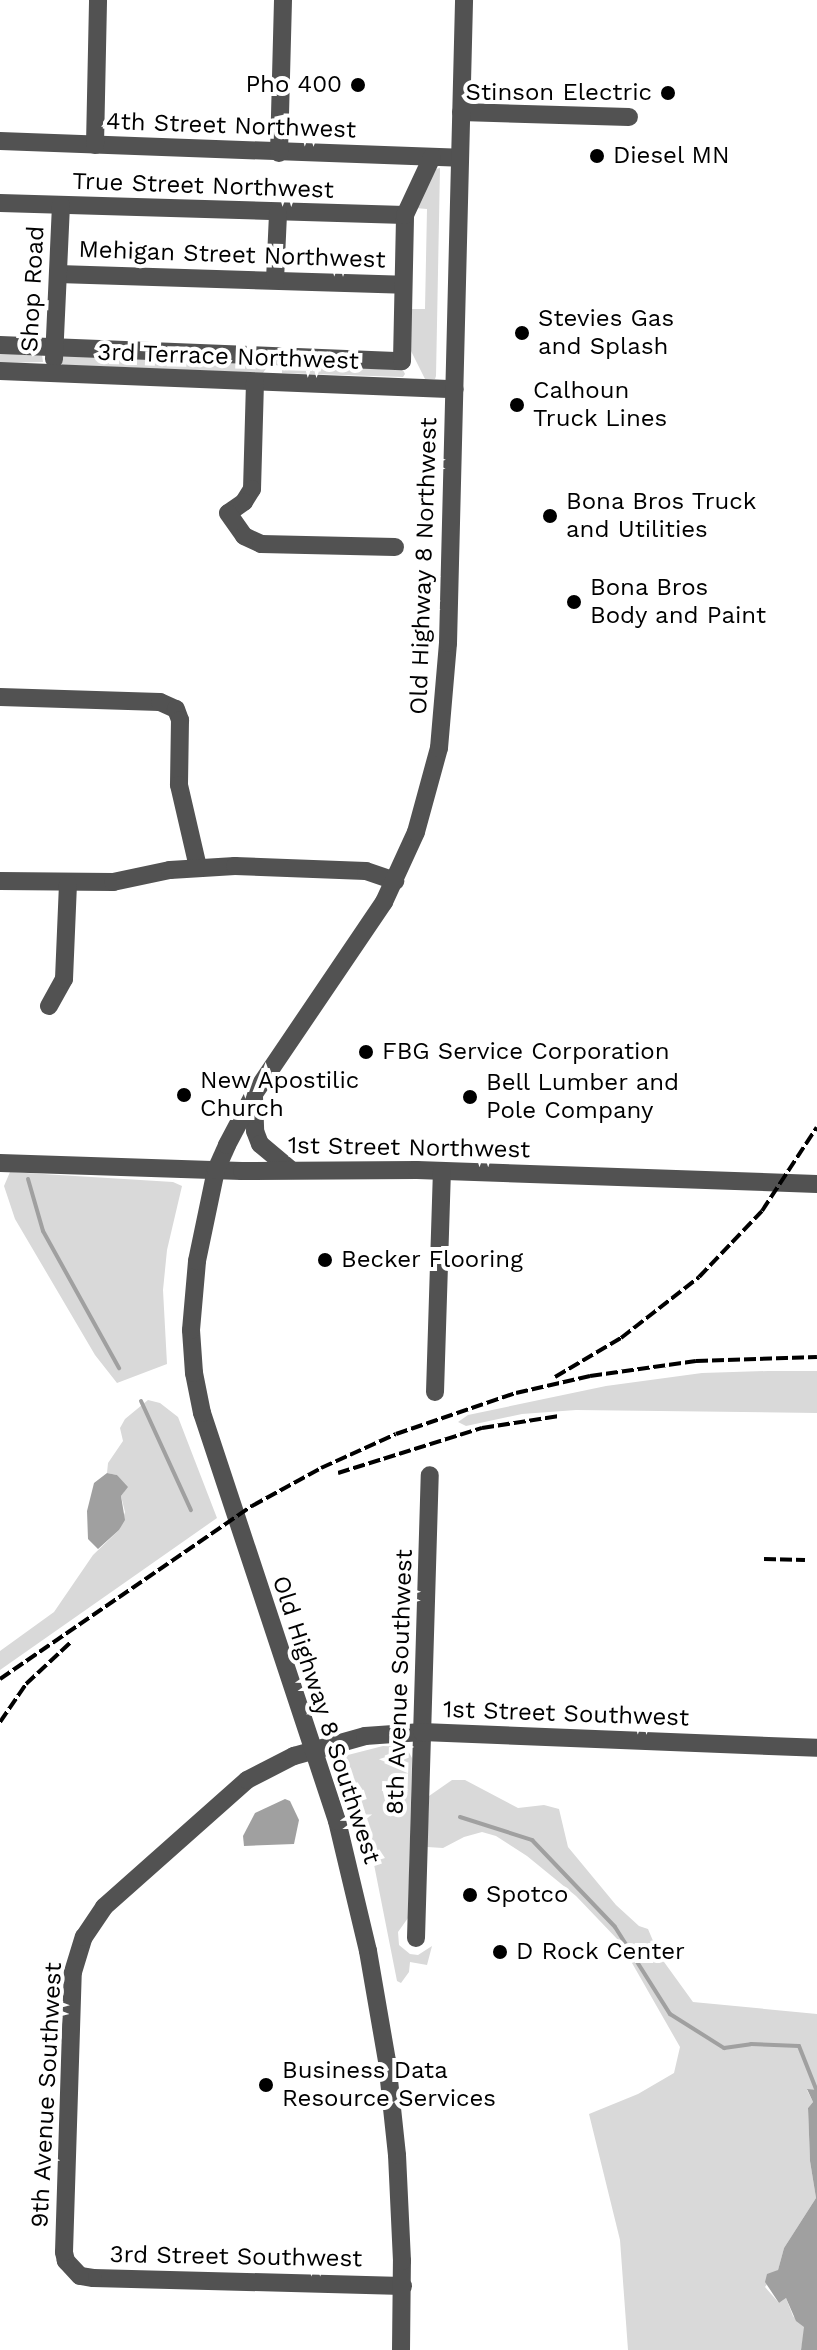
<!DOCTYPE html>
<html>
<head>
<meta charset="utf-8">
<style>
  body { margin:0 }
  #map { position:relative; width:817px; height:2350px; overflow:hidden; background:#fff; font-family:"Work Sans",sans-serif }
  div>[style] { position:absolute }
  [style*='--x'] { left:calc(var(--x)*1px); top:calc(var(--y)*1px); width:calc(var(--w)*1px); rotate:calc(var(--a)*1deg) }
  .green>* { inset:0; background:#d9d9d9 }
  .water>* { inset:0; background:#a0a0a0 }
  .stream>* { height:4px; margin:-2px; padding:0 2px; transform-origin:2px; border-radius:2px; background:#a0a0a0 }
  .minor>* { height:18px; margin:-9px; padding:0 9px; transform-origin:9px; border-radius:9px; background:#525252 }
  .rail>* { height:4px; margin-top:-2px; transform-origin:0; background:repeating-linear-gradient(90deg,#000 0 12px,transparent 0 16px) }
  .dots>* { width:22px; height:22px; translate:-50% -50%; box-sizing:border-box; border:4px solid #fff; border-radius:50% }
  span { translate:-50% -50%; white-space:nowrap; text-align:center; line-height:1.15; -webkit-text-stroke:8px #fff; paint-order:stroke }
  .poi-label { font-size:24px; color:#000 }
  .right { translate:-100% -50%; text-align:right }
  .left { translate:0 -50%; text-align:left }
  .street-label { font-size:24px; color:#000 }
</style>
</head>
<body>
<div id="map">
  <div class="green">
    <i style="clip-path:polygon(440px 168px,436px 376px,435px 379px,425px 379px,408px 345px,410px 309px,425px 309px,427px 209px,415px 208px,436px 169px)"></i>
    <i style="clip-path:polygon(0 352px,42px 355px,43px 362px,0 363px)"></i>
    <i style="clip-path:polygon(62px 355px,266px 364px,267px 367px,263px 373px,62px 365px)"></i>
    <i style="clip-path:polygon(282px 364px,403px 370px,405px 374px,403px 377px,282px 373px)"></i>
    <i style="clip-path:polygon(10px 1172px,173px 1182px,182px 1186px,167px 1250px,163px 1290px,167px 1364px,117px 1383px,95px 1355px,15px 1219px,4px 1186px)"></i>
    <i style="clip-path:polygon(768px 1371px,817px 1371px,817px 1413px,576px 1410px,522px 1414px,466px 1426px,458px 1422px,468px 1415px,606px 1386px,702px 1373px)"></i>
    <i style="clip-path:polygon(148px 1400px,160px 1403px,178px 1417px,217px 1518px,0 1670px,0 1651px,54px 1612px,93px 1555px,119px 1530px,125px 1512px,121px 1496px,124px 1492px,117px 1475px,107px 1473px,108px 1463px,123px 1441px,120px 1428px,125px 1419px)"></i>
    <i style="clip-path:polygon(383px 1746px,406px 1747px,412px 1758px,408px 1918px,398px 1932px,399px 1945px,410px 1954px,418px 1955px,432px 1946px,427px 1965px,410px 1962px,409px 1972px,401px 1983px,397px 1981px,367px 1829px,344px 1756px)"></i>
    <i style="clip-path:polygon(452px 1780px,465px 1780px,518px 1808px,544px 1805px,559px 1809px,568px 1847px,616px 1905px,639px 1926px,648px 1929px,659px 1955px,693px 2002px,817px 2014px,817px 2090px,807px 2090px,813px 2102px,808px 2108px,810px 2161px,816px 2198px,784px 2248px,778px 2270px,765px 2287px,779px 2303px,786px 2298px,793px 2316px,805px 2327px,801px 2350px,628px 2350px,620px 2240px,589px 2114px,638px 2094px,674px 2073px,680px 2047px,620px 1942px,576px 1896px,527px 1856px,496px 1836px,482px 1832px,464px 1837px,443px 1848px,427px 1847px,429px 1796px)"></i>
  </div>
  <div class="water">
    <i style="clip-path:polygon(107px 1473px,117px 1475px,128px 1487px,121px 1496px,125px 1520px,119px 1530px,98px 1549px,88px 1539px,87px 1511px,94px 1483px)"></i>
    <i style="clip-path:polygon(285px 1799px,290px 1801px,299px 1820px,294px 1844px,244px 1846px,243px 1836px,255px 1813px)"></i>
    <i style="clip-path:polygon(807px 2089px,817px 2090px,817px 2350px,801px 2350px,804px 2327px,796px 2321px,786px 2298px,779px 2303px,765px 2282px,767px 2274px,778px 2270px,784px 2248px,816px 2198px,810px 2161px,808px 2108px,813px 2102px)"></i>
  </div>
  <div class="stream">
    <i style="--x:28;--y:1179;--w:54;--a:73.9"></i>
    <i style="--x:43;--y:1231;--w:157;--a:61"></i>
    <i style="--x:141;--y:1401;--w:120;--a:65.4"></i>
    <i style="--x:460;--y:1817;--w:76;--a:17.7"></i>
    <i style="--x:532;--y:1840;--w:120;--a:46.3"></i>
    <i style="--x:615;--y:1927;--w:103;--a:57.7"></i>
    <i style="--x:670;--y:2014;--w:64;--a:32.2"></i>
    <i style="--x:724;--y:2048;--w:27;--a:-8"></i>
    <i style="--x:751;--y:2044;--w:48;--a:2.4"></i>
    <i style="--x:799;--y:2046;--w:46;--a:68.4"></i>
  </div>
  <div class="minor">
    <i style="--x:461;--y:112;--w:168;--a:1.7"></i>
    <i style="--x:0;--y:141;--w:460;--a:2.1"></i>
    <i style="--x:95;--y:145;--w:145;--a:-88.8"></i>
    <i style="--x:279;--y:153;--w:153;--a:-88.5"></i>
    <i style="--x:0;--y:203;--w:405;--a:1.7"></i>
    <i style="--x:58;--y:274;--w:345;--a:1.8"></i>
    <i style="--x:275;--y:280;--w:66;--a:-87.4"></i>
    <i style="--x:0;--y:345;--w:402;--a:2.3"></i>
    <i style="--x:54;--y:359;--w:154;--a:-87.4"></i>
    <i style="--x:402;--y:361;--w:146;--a:-88.8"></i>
    <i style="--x:405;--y:215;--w:64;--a:-65"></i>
    <i style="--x:0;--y:371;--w:455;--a:2.3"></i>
    <i style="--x:255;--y:382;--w:107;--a:91.6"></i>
    <i style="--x:252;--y:489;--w:15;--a:122"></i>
    <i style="--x:244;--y:502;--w:19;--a:145"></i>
    <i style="--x:228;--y:513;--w:28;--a:55"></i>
    <i style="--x:244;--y:536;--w:19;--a:25"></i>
    <i style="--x:261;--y:544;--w:134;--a:1.3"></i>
    <i style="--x:0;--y:697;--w:160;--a:1.8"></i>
    <i style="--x:160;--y:702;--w:17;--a:24"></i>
    <i style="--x:176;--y:709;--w:12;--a:70"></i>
    <i style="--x:180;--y:720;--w:65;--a:90.9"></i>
    <i style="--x:179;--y:785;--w:84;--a:77"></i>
    <i style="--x:0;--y:881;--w:113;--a:0.5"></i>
    <i style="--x:113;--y:882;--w:58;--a:-11.9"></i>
    <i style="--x:170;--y:870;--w:65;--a:-3.5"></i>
    <i style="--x:235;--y:866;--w:131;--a:2.2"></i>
    <i style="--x:366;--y:871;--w:31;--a:19"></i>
    <i style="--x:49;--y:1006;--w:31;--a:-61"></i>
    <i style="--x:64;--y:979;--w:95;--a:-87.6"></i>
    <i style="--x:254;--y:1097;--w:34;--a:88"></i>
    <i style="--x:255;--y:1131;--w:14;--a:69"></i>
    <i style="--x:260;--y:1144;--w:40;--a:40"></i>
    <i style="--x:0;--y:1163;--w:242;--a:1.9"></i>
    <i style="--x:242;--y:1171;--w:175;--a:-0.3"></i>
    <i style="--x:417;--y:1170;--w:400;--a:2"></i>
    <i style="--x:435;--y:1392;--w:221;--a:-88.2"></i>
    <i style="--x:416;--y:1938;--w:463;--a:-88.3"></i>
    <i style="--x:403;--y:2286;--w:310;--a:-178.5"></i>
    <i style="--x:93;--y:2278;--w:13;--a:-171"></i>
    <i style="--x:80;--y:2276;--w:21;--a:-133"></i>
    <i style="--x:66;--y:2261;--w:9;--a:-103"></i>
    <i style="--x:64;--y:2252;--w:280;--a:-88.2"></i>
    <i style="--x:73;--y:1972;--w:37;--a:-73"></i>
    <i style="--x:84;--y:1937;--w:36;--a:-56"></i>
    <i style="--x:104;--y:1907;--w:191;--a:-41.6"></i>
    <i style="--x:247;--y:1780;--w:53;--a:-27.1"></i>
    <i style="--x:294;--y:1756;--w:74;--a:-15.7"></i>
    <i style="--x:365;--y:1736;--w:57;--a:-4"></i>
    <i style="--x:422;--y:1732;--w:395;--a:2.3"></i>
    <i style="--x:401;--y:2350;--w:89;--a:-89.4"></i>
    <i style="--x:402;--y:2261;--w:106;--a:-92.7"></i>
    <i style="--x:397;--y:2155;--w:95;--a:-96.1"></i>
    <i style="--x:387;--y:2061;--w:112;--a:-99.8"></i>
    <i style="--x:368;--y:1951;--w:134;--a:-103.4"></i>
    <i style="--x:337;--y:1821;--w:430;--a:-108.3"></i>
    <i style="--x:202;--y:1413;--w:41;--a:-101.3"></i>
    <i style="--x:194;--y:1373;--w:43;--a:-94"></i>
    <i style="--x:191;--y:1330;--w:69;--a:-85"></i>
    <i style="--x:197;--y:1261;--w:93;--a:-78.2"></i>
    <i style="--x:216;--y:1170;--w:27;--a:-66"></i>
    <i style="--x:227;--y:1145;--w:58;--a:-62.1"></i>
    <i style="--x:254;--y:1094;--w:232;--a:-55.9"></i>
    <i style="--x:384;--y:902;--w:77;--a:-65.4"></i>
    <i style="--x:416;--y:832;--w:87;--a:-74.7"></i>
    <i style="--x:439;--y:748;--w:105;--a:-85.1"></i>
    <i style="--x:448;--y:643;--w:643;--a:-88.57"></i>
  </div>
  <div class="rail">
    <i style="--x:555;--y:1377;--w:77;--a:-30.6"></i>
    <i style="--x:621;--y:1338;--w:99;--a:-38"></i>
    <i style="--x:699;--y:1277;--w:91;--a:-46.3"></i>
    <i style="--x:762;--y:1211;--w:100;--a:-56.8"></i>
    <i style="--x:338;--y:1473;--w:151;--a:-17.4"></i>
    <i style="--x:482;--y:1428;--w:78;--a:-8.9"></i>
    <i style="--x:764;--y:1559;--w:41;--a:1.4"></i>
    <i style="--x:0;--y:1679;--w:306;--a:-34.5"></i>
    <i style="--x:252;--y:1506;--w:79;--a:-28.8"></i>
    <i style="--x:321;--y:1468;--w:82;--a:-24.4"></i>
    <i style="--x:396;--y:1434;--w:127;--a:-18.9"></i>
    <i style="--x:516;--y:1393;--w:76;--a:-12.9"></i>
    <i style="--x:590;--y:1376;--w:107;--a:-8.1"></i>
    <i style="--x:696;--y:1361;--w:121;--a:-1.9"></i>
    <i style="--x:0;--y:1722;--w:46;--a:-55.6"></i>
    <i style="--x:26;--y:1684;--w:63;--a:-43.1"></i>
  </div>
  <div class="dots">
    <i style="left:358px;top:85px;background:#000"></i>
    <i style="left:668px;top:93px;background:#000"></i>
    <i style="left:597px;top:156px;background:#000"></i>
    <i style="left:522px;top:333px;background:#000"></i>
    <i style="left:517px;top:405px;background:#000"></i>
    <i style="left:550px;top:516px;background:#000"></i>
    <i style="left:574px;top:602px;background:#000"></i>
    <i style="left:366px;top:1052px;background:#000"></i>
    <i style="left:184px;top:1095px;background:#000"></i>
    <i style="left:470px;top:1097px;background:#000"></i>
    <i style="left:325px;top:1260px;background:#000"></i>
    <i style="left:470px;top:1895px;background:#000"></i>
    <i style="left:500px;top:1952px;background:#000"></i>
    <i style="left:266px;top:2085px;background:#000"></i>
  </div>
  <div class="poi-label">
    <span class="right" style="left:342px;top:85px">Pho 400</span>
    <span class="right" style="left:652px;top:93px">Stinson Electric</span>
    <span class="left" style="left:613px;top:156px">Diesel MN</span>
    <span class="left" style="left:538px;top:333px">Stevies Gas<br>and Splash</span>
    <span class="left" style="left:533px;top:405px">Calhoun<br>Truck Lines</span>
    <span class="left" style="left:566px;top:516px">Bona Bros Truck<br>and Utilities</span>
    <span class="left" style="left:590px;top:602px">Bona Bros<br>Body and Paint</span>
    <span class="left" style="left:382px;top:1052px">FBG Service Corporation</span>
    <span class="left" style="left:200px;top:1095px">New Apostilic<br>Church</span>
    <span class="left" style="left:486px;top:1097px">Bell Lumber and<br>Pole Company</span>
    <span class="left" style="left:341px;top:1260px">Becker Flooring</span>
    <span class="left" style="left:486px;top:1895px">Spotco</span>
    <span class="left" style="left:516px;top:1952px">D Rock Center</span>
    <span class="left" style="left:282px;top:2085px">Business Data<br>Resource Services</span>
  </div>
  <div class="street-label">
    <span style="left:231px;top:126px;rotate:2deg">4th Street Northwest</span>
    <span style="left:203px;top:186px;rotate:2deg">True Street Northwest</span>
    <span style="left:232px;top:255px;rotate:2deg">Mehigan Street Northwest</span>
    <span style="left:33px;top:289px;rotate:-87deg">Shop Road</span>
    <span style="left:228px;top:357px;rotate:2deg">3rd Terrace Northwest</span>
    <span style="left:424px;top:566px;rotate:-88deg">Old Highway 8 Northwest</span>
    <span style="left:409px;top:1148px;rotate:1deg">1st Street Northwest</span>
    <span style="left:400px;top:1682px;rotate:-88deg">8th Avenue Southwest</span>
    <span style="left:566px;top:1714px;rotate:2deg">1st Street Southwest</span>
    <span style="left:326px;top:1720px;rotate:72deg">Old Highway 8 Southwest</span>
    <span style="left:47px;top:2095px;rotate:-87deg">9th Avenue Southwest</span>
    <span style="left:236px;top:2257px;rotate:1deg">3rd Street Southwest</span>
  </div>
</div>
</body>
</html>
